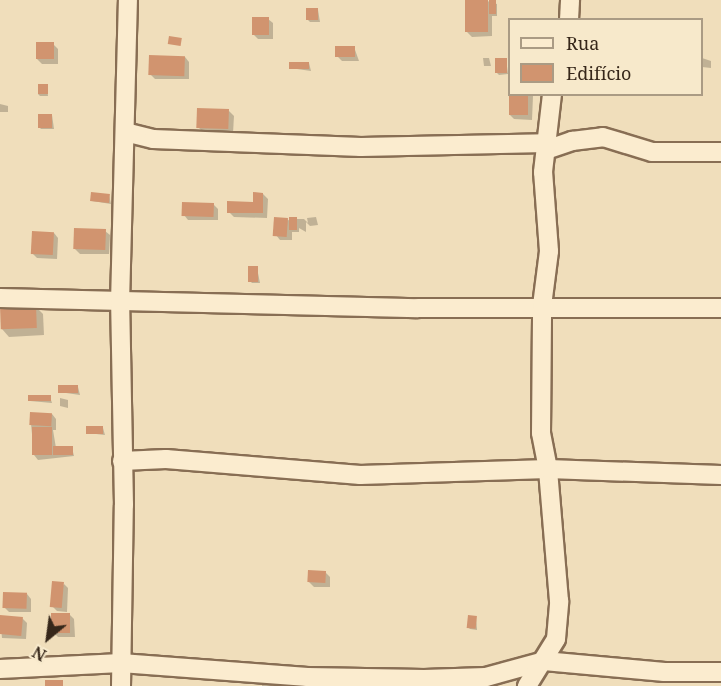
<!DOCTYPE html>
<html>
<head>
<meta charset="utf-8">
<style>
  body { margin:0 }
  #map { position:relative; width:721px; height:686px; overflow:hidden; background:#f0debb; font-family:"Noto Serif",serif }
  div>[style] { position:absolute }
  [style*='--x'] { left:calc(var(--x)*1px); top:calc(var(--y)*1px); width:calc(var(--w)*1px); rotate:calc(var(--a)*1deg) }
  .shadow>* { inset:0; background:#0003 }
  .building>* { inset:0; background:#d1946f; transform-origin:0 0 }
  .roads { filter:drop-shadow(2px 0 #886e54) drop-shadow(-2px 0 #886e54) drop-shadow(0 2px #886e54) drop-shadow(0 -2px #886e54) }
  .minor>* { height:18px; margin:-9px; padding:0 9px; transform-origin:9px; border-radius:9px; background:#fbeccf }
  span { translate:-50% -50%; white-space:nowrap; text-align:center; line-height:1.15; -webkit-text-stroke:4.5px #f7e9cb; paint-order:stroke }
  .legend { position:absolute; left:508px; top:18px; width:195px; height:78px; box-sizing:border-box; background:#f7e9cb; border:2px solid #aa9b84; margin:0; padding:8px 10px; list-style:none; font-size:18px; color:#36271a }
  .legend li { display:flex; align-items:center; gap:12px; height:30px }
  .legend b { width:30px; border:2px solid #aa9b84 }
  .north { position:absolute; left:18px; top:608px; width:60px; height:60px; -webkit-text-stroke:4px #f7e9cb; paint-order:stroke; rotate:209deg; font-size:16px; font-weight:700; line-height:24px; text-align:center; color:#36271a }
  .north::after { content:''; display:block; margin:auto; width:21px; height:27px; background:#36271a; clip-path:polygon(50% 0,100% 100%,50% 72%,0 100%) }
</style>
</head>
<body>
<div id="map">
  <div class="shadow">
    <i style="clip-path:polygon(487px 1px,497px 4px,497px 16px,492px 16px,492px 36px,472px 37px,467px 32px)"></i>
    <i style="clip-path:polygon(318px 10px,320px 22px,310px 22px,308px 20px)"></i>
    <i style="clip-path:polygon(268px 19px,273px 23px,273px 39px,258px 39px,253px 34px)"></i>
    <i style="clip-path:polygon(53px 44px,58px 49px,58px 64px,42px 64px,37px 59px)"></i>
    <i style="clip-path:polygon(354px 47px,359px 61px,342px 61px,337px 56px)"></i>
    <i style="clip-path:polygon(185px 57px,189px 62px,189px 79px,155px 79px,150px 74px)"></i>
    <i style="clip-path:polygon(483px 58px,489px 58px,491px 66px,484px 66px)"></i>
    <i style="clip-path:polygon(702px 58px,711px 61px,711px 68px,702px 67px)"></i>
    <i style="clip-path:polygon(506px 59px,508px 74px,499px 75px,497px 73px)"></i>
    <i style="clip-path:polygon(309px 63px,311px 71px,290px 68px)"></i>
    <i style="clip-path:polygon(47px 86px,48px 96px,40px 96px,38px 94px)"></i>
    <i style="clip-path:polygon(510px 94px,533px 96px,532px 120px,514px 119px,509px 114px)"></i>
    <i style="clip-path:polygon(0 104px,8px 106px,8px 112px,0 112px)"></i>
    <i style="clip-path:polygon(229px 111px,234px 116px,233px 133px,203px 132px,198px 127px)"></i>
    <i style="clip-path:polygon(52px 115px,54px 129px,41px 129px,39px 127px)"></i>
    <i style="clip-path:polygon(263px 194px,268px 199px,267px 218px,234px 217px,229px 212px,255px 203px)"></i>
    <i style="clip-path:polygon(109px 195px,111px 204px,92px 201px)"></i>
    <i style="clip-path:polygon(213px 204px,218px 209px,218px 220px,188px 220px,184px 215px)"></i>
    <i style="clip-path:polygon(316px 217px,318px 225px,310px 226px,306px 222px,306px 232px,299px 228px,299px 232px,292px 232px,292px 240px,280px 240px,276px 235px,287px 219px,291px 222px,291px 219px,304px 219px,308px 223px,307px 218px)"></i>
    <i style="clip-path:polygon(105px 231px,110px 235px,109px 254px,80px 254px,75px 249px)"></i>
    <i style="clip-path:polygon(54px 233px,58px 238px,57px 259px,37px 258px,32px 253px)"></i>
    <i style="clip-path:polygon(257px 268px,260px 283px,252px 283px,250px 281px)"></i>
    <i style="clip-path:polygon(35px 306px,43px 314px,44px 335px,9px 337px,2px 329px)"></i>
    <i style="clip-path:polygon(78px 387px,80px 395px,59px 392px)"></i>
    <i style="clip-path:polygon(50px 397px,52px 403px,30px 401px)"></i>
    <i style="clip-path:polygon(60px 398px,68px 400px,68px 408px,60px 406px)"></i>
    <i style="clip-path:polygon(52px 414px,56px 419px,56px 430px,53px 430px,56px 448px,72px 448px,74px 456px,38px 460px,34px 455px,31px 424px)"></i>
    <i style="clip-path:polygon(103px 428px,105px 435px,87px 433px)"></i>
    <i style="clip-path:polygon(325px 572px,330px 577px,330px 587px,314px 587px,309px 582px)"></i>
    <i style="clip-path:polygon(64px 584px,68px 588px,67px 612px,57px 611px,52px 606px)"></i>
    <i style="clip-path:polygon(27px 594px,31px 599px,31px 612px,9px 612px,4px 607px)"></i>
    <i style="clip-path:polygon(69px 614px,74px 619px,75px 637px,58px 637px,53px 632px)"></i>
    <i style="clip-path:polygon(0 617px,22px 618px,27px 623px,26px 639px,2px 638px)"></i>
    <i style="clip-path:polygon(476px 617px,477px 630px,470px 629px,468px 627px)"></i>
    <i style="clip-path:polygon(262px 682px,270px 682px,272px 686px,262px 686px)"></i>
  </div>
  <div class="building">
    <i style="left:465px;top:0;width:23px;height:32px"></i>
    <i style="left:489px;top:0;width:7px;height:14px"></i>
    <i style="left:306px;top:8px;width:12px;height:12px"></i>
    <i style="left:252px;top:17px;width:17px;height:18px"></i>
    <i style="left:169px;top:36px;width:13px;height:8px;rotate:9deg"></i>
    <i style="left:36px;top:42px;width:18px;height:17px"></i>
    <i style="left:335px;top:46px;width:20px;height:11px"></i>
    <i style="left:149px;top:55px;width:36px;height:20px;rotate:2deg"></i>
    <i style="left:495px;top:58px;width:12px;height:15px"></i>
    <i style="left:289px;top:62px;width:20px;height:7px"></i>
    <i style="left:38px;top:84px;width:10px;height:10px"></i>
    <i style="left:509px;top:94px;width:19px;height:21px"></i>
    <i style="left:197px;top:108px;width:32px;height:20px;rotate:2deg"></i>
    <i style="left:38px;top:114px;width:14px;height:14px"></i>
    <i style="left:91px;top:192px;width:19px;height:9px;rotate:6deg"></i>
    <i style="clip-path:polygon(253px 192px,263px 193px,263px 213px,227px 213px,227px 201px,253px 202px)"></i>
    <i style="left:182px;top:202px;width:32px;height:14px;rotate:2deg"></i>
    <i style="left:274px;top:217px;width:14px;height:19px;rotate:4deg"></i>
    <i style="left:289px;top:217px;width:8px;height:13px"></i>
    <i style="left:74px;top:228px;width:32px;height:21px;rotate:2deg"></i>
    <i style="left:32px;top:231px;width:22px;height:23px;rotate:3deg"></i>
    <i style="left:248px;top:266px;width:10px;height:16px"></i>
    <i style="left:36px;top:305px;width:23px;height:36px;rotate:88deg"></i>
    <i style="left:58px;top:385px;width:20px;height:8px"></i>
    <i style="left:51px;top:395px;width:6px;height:23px;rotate:90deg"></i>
    <i style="left:30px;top:412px;width:22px;height:13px;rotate:3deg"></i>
    <i style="left:86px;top:426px;width:17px;height:8px"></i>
    <i style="left:32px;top:427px;width:20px;height:28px"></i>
    <i style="left:53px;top:446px;width:20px;height:9px"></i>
    <i style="left:308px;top:570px;width:18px;height:12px;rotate:3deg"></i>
    <i style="left:52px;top:581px;width:12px;height:26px;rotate:5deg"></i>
    <i style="left:3px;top:592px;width:24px;height:16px;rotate:2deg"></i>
    <i style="left:51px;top:613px;width:19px;height:20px"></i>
    <i style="left:0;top:615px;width:23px;height:19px;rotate:5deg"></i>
    <i style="left:468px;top:615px;width:9px;height:13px;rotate:6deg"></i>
    <i style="left:45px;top:680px;width:18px;height:6px"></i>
  </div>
  <div class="roads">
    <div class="minor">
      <i style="--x:569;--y:20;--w:20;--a:-87"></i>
      <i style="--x:125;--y:132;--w:29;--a:14"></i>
      <i style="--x:153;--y:139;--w:208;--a:2.2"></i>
      <i style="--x:361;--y:147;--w:185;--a:-1.2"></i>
      <i style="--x:546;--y:150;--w:28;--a:-19"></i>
      <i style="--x:572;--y:141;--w:31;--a:-7"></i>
      <i style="--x:603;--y:137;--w:51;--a:17"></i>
      <i style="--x:652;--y:152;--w:69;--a:0"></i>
      <i style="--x:0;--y:298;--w:418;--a:1.4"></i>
      <i style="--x:418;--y:308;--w:303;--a:0"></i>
      <i style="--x:122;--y:461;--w:44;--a:-2.6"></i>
      <i style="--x:166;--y:459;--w:195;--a:4.7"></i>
      <i style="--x:360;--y:475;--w:188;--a:-1.8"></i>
      <i style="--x:548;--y:469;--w:173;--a:2"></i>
      <i style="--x:0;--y:669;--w:121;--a:-2.8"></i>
      <i style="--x:121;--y:663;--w:187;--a:4.3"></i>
      <i style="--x:307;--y:677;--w:117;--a:1"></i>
      <i style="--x:424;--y:679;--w:62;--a:-1.8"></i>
      <i style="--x:486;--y:677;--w:60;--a:-15.4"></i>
      <i style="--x:544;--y:661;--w:121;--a:5.2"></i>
      <i style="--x:664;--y:672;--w:57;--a:0"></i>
      <i style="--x:121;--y:686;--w:181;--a:-89.1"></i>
      <i style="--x:124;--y:505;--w:202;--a:-91.1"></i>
      <i style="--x:120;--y:303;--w:303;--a:-88.5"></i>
      <i style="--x:527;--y:686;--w:55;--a:-58.3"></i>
      <i style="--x:556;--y:639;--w:38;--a:-85"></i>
      <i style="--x:559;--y:601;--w:132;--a:-94.8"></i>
      <i style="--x:548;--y:469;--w:37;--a:-101"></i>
      <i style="--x:541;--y:433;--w:127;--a:-89.5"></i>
      <i style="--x:542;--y:306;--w:55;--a:-82.7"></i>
      <i style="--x:549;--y:251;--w:79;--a:-94.3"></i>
      <i style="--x:543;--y:172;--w:79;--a:-83.4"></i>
    </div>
  </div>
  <ul class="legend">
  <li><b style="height:8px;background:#fbeccf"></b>Rua</li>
  <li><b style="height:16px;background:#d1946f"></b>Edifício</li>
  </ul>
  <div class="north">N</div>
</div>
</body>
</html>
